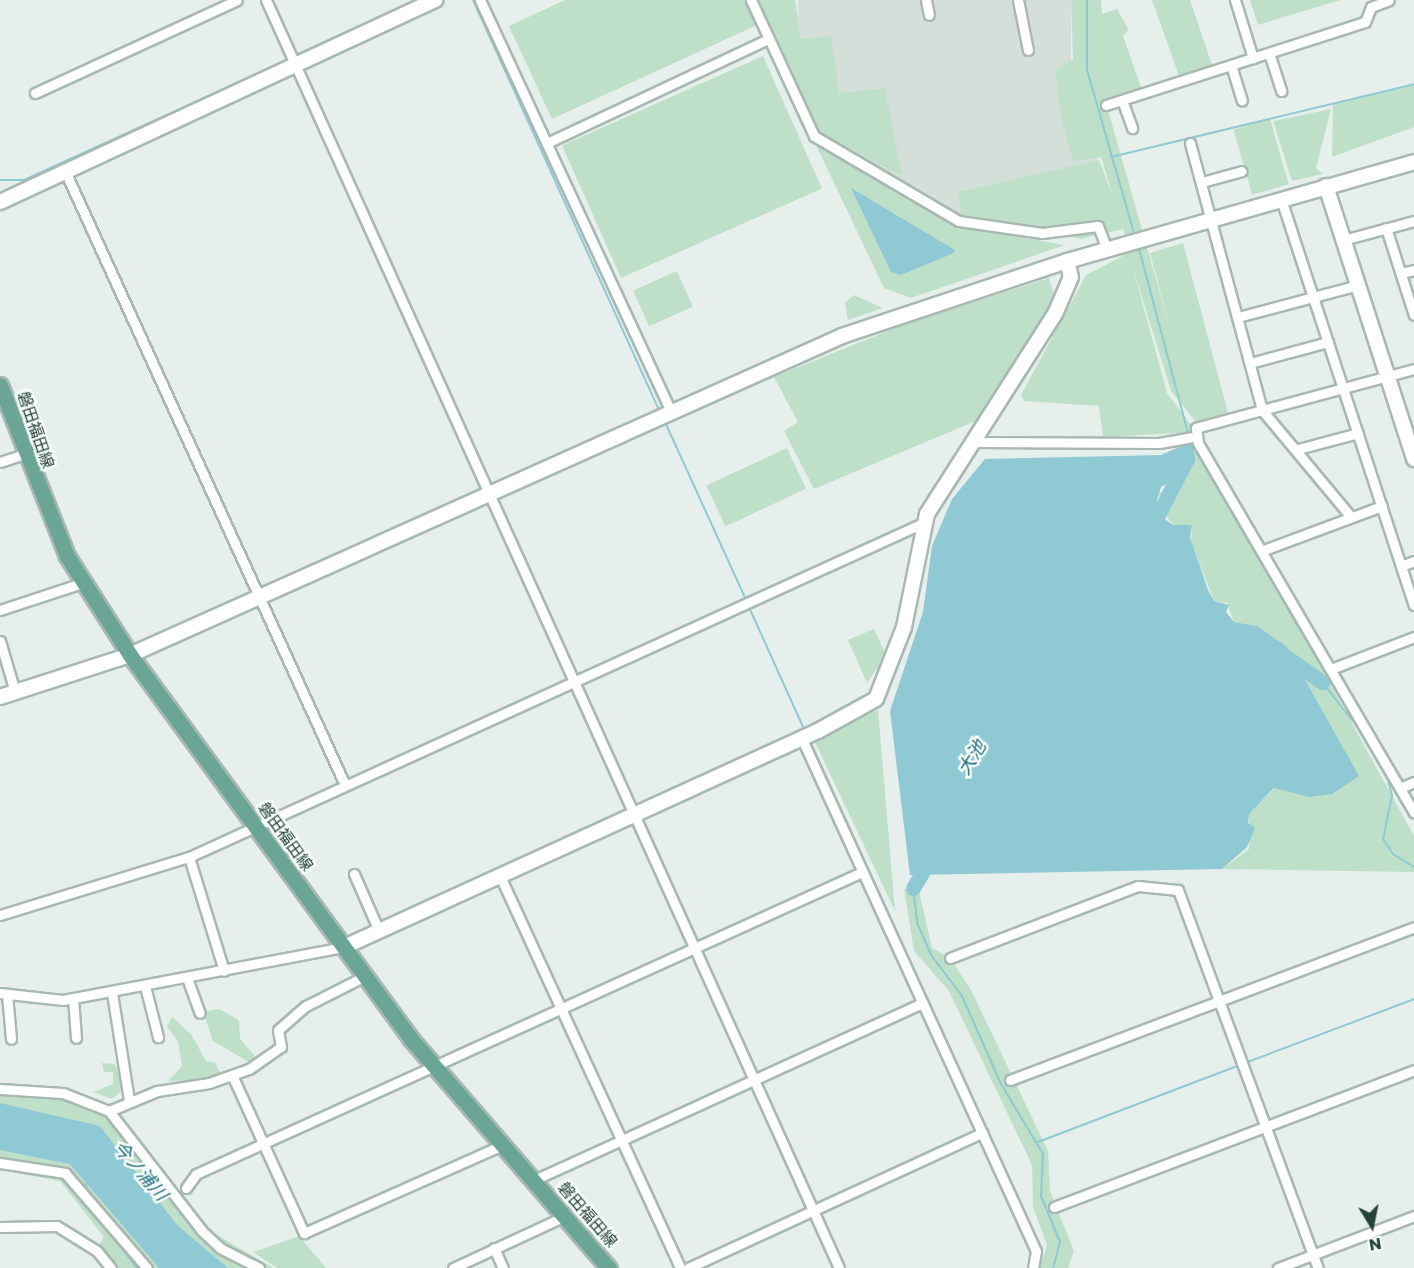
<!DOCTYPE html>
<html>
<head>
<meta charset="utf-8">
<style>
  body { margin:0 }
  #map { position:relative; width:1414px; height:1268px; overflow:hidden; background:#e6efeb; font-family:Poppins,"Noto Sans JP",sans-serif }
  div>[style] { position:absolute }
  [style*='--x'] { left:calc(var(--x)*1px); top:calc(var(--y)*1px); width:calc(var(--w)*1px); rotate:calc(var(--a)*1deg) }
  .built>* { inset:0; background:#d4dfda }
  .green>* { inset:0; background:#bfe0c8; transform-origin:0 0 }
  .water>* { inset:0; background:#8ec9d4 }
  .stream>* { height:2px; margin:-1px; padding:0 1px; transform-origin:1px; border-radius:1px; background:#8ec9d4 }
  .river>* { height:15px; margin:-7.5px; padding:0 7.5px; transform-origin:7.5px; border-radius:7.5px; background:#8ec9d4 }
  .roads { filter:drop-shadow(2px 0 #a8b8b2) drop-shadow(-2px 0 #a8b8b2) drop-shadow(0 2px #a8b8b2) drop-shadow(0 -2px #a8b8b2) }
  .street>* { height:9px; margin:-4.5px; padding:0 4.5px; transform-origin:4.5px; border-radius:4.5px; background:#fff }
  .secondary>* { height:14px; margin:-7px; padding:0 7px; transform-origin:7px; border-radius:7px; background:#fff }
  .primary>* { height:15px; margin:-7.5px; padding:0 7.5px; transform-origin:7.5px; border-radius:7.5px; background:#6aa596 }
  span { translate:-50% -50%; white-space:nowrap; text-align:center; line-height:1.15; -webkit-text-stroke:5px #f7fbf9; paint-order:stroke }
  .street-label { font-size:16px; color:#24423a }
  .water-label { font-size:18px; color:#1c6f80; font-style:italic }
  .north { position:absolute; left:1342px; top:1196px; width:60px; height:60px; -webkit-text-stroke:4px #f7fbf9; paint-order:stroke; rotate:170deg; font-size:16px; font-weight:700; line-height:24px; text-align:center; color:#24423a }
  .north::after { content:''; display:block; margin:auto; width:21px; height:27px; background:#24423a; clip-path:polygon(50% 0,100% 100%,50% 72%,0 100%) }
</style>
</head>
<body>
<div id="map">
  <div class="built">
    <i style="clip-path:polygon(798px 0,1071px 0,1071px 74px,1115px 218px,976px 221px,946px 214px,818px 137px,799px 101px)"></i>
  </div>
  <div class="green">
    <i style="clip-path:polygon(565px 0,746px 0,757px 25px,552px 119px,509px 26px)"></i>
    <i style="clip-path:polygon(755px 0,795px 0,801px 39px,831px 36px,839px 93px,885px 88px,902px 176px,817px 131px)"></i>
    <i style="clip-path:polygon(1071px 0,1101px 0,1102px 14px,1117px 9px,1129px 30px,1123px 36px,1143px 93px,1106px 103px,1172px 335px,1150px 253px,1183px 243px,1228px 413px,1196px 422px,1171px 391px,1133px 268px,1167px 393px,1196px 432px,1103px 437px,1099px 406px,1024px 401px,1021px 395px,1086px 275px,1130px 252px,1123px 229px,1081px 239px,961px 214px,958px 192px,1099px 160px,1114px 199px,1101px 157px,1073px 161px,1061px 117px,1055px 70px,1073px 59px)"></i>
    <i style="clip-path:polygon(1152px 0,1190px 0,1212px 65px,1179px 76px)"></i>
    <i style="clip-path:polygon(1250px 0,1340px 0,1258px 25px)"></i>
    <i style="left:763px;top:56px;width:145px;height:220px;rotate:66deg"></i>
    <i style="clip-path:polygon(1414px 85px,1414px 127px,1332px 157px,1333px 103px)"></i>
    <i style="clip-path:polygon(1331px 109px,1316px 168px,1323px 174px,1292px 181px,1273px 121px)"></i>
    <i style="left:1270px;top:119px;width:68px;height:38px;rotate:74deg"></i>
    <i style="clip-path:polygon(815px 143px,961px 227px,1065px 245px,911px 298px,884px 288px)"></i>
    <i style="left:677px;top:271px;width:39px;height:48px;rotate:66deg"></i>
    <i style="clip-path:polygon(1049px 278px,1056px 302px,978px 420px,814px 489px,784px 431px,798px 422px,774px 377px,900px 326px)"></i>
    <i style="clip-path:polygon(854px 295px,883px 308px,848px 320px,845px 303px)"></i>
    <i style="clip-path:polygon(1198px 443px,1414px 836px,1414px 872px,1222px 869px,1249px 849px,1249px 814px,1275px 788px,1309px 797px,1257px 626px,1234px 622px,1227px 603px,1214px 601px,1191px 541px,1192px 525px,1173px 525px,1161px 509px,1159px 493px,1186px 480px)"></i>
    <i style="left:787px;top:448px;width:45px;height:89px;rotate:65deg"></i>
    <i style="clip-path:polygon(874px 629px,886px 655px,867px 683px,848px 640px)"></i>
    <i style="clip-path:polygon(878px 710px,895px 911px,814px 740px)"></i>
    <i style="clip-path:polygon(904px 889px,919px 891px,932px 948px,950px 958px,971px 990px,1048px 1151px,1050px 1191px,1074px 1251px,1068px 1268px,1040px 1268px,1047px 1245px,1033px 1207px,1032px 1165px,949px 991px,914px 951px)"></i>
    <i style="clip-path:polygon(219px 1009px,239px 1020px,240px 1039px,256px 1057px,252px 1064px,213px 1041px,203px 1012px)"></i>
    <i style="clip-path:polygon(172px 1017px,191px 1034px,206px 1061px,215px 1062px,223px 1079px,168px 1081px,182px 1066px,178px 1041px,167px 1027px)"></i>
    <i style="clip-path:polygon(102px 1063px,115px 1064px,125px 1088px,112px 1099px,93px 1092px,113px 1084px,113px 1072px,104px 1072px)"></i>
    <i style="clip-path:polygon(0 1088px,42px 1089px,109px 1111px,195px 1222px,273px 1268px,111px 1268px,96px 1250px,104px 1237px,60px 1181px,0 1170px)"></i>
    <i style="clip-path:polygon(299px 1236px,326px 1268px,277px 1268px,253px 1252px)"></i>
  </div>
  <div class="water">
    <i style="clip-path:polygon(851px 188px,955px 250px,954px 253px,901px 275px,891px 272px)"></i>
    <i style="clip-path:polygon(1193px 441px,1195px 457px,1187px 474px,1161px 487px,1157px 500px,1162px 517px,1173px 525px,1192px 525px,1190px 537px,1208px 590px,1214px 601px,1229px 605px,1226px 612px,1234px 622px,1257px 626px,1286px 646px,1359px 776px,1332px 794px,1309px 797px,1274px 788px,1249px 814px,1248px 823px,1255px 828px,1247px 847px,1222px 869px,910px 875px,890px 711px,923px 612px,932px 546px,952px 499px,985px 459px,1161px 455px)"></i>
    <i style="clip-path:polygon(0 1103px,100px 1126px,177px 1225px,228px 1268px,159px 1268px,70px 1164px,0 1150px)"></i>
  </div>
  <div class="stream">
    <i style="--x:473;--y:0;--w:452;--a:65.6"></i>
    <i style="--x:1087;--y:0;--w:70;--a:90"></i>
    <i style="--x:1087;--y:70;--w:173;--a:73.9"></i>
    <i style="--x:294;--y:56;--w:135;--a:-24.5"></i>
    <i style="--x:1111;--y:157;--w:312;--a:-13.5"></i>
    <i style="--x:0;--y:180;--w:24;--a:0"></i>
    <i style="--x:24;--y:180;--w:291;--a:-24.5"></i>
    <i style="--x:1138;--y:245;--w:195;--a:75.1"></i>
    <i style="--x:665;--y:422;--w:196;--a:65.5"></i>
    <i style="--x:748;--y:605;--w:138;--a:65.7"></i>
    <i style="--x:1322;--y:682;--w:61;--a:51.6"></i>
    <i style="--x:810;--y:742;--w:501;--a:65.48"></i>
    <i style="--x:1386;--y:773;--w:24;--a:75"></i>
    <i style="--x:1392;--y:796;--w:44;--a:101.8"></i>
    <i style="--x:1383;--y:839;--w:18;--a:56"></i>
    <i style="--x:1393;--y:854;--w:25;--a:32"></i>
    <i style="--x:913;--y:888;--w:35;--a:83"></i>
    <i style="--x:917;--y:923;--w:35;--a:66"></i>
    <i style="--x:931;--y:955;--w:51;--a:52.9"></i>
    <i style="--x:962;--y:996;--w:96;--a:66.1"></i>
    <i style="--x:1001;--y:1084;--w:82;--a:59"></i>
    <i style="--x:1043;--y:1154;--w:42;--a:92.7"></i>
    <i style="--x:1041;--y:1196;--w:50;--a:67.6"></i>
    <i style="--x:1060;--y:1242;--w:27;--a:105"></i>
    <i style="--x:1245;--y:1063;--w:181;--a:-20.7"></i>
    <i style="--x:1038;--y:1142;--w:216;--a:-20.9"></i>
    <i style="--x:86;--y:1183;--w:12;--a:81"></i>
    <i style="--x:108;--y:1230;--w:48;--a:52.7"></i>
  </div>
  <div class="river">
    <i style="--x:1151;--y:528;--w:78;--a:-62.4"></i>
    <i style="--x:1278;--y:651;--w:54;--a:35.2"></i>
    <i style="--x:913;--y:888;--w:35;--a:-59"></i>
  </div>
  <div class="roads">
    <div class="street">
      <i style="--x:266;--y:0;--w:1391;--a:65.68"></i>
      <i style="--x:480;--y:0;--w:454;--a:65.1"></i>
      <i style="--x:751;--y:0;--w:150;--a:65.1"></i>
      <i style="--x:814;--y:136;--w:168;--a:30.4"></i>
      <i style="--x:959;--y:221;--w:84;--a:8.2"></i>
      <i style="--x:1042;--y:233;--w:56;--a:-7.1"></i>
      <i style="--x:1098;--y:226;--w:25;--a:69"></i>
      <i style="--x:926;--y:0;--w:15;--a:79"></i>
      <i style="--x:1018;--y:0;--w:51;--a:78.7"></i>
      <i style="--x:1235;--y:0;--w:61;--a:72.8"></i>
      <i style="--x:1269;--y:53;--w:40;--a:72"></i>
      <i style="--x:1231;--y:65;--w:37;--a:73"></i>
      <i style="--x:35;--y:93;--w:222;--a:-24.7"></i>
      <i style="--x:1122;--y:100;--w:30;--a:70"></i>
      <i style="--x:1106;--y:105;--w:272;--a:-17.8"></i>
      <i style="--x:1365;--y:22;--w:16;--a:-68"></i>
      <i style="--x:1371;--y:7;--w:19;--a:-21"></i>
      <i style="--x:549;--y:142;--w:242;--a:-25.2"></i>
      <i style="--x:1190;--y:143;--w:277;--a:74.9"></i>
      <i style="--x:1262;--y:410;--w:139;--a:50.2"></i>
      <i style="--x:64;--y:169;--w:677;--a:65.48"></i>
      <i style="--x:1202;--y:182;--w:41;--a:-15.4"></i>
      <i style="--x:1281;--y:199;--w:427;--a:71.9"></i>
      <i style="--x:1386;--y:228;--w:91;--a:72.2"></i>
      <i style="--x:1343;--y:240;--w:73;--a:-15"></i>
      <i style="--x:1401;--y:273;--w:13;--a:-13"></i>
      <i style="--x:1238;--y:317;--w:124;--a:-14.9"></i>
      <i style="--x:1250;--y:363;--w:81;--a:-15.1"></i>
      <i style="--x:1414;--y:369;--w:226;--a:164.9"></i>
      <i style="--x:1196;--y:428;--w:15;--a:82"></i>
      <i style="--x:1198;--y:443;--w:428;--a:59.7"></i>
      <i style="--x:975;--y:442;--w:184;--a:0.3"></i>
      <i style="--x:1159;--y:443;--w:39;--a:-10"></i>
      <i style="--x:1298;--y:449;--w:62;--a:-14.9"></i>
      <i style="--x:0;--y:462;--w:25;--a:-18"></i>
      <i style="--x:1261;--y:551;--w:129;--a:-20.4"></i>
      <i style="--x:1401;--y:566;--w:14;--a:-21"></i>
      <i style="--x:0;--y:610;--w:86;--a:-18.2"></i>
      <i style="--x:0;--y:641;--w:53;--a:73.6"></i>
      <i style="--x:1331;--y:669;--w:89;--a:-21.1"></i>
      <i style="--x:802;--y:739;--w:563;--a:65.44"></i>
      <i style="--x:1036;--y:1251;--w:17;--a:100"></i>
      <i style="--x:1400;--y:788;--w:15;--a:-23"></i>
      <i style="--x:189;--y:857;--w:119;--a:72.9"></i>
      <i style="--x:354;--y:874;--w:62;--a:66.3"></i>
      <i style="--x:500;--y:876;--w:431;--a:65.3"></i>
      <i style="--x:0;--y:915;--w:198;--a:-17.1"></i>
      <i style="--x:189;--y:857;--w:806;--a:-24.47"></i>
      <i style="--x:950;--y:958;--w:201;--a:-21"></i>
      <i style="--x:1138;--y:886;--w:40;--a:5.7"></i>
      <i style="--x:1178;--y:890;--w:403;--a:69.7"></i>
      <i style="--x:187;--y:978;--w:37;--a:70"></i>
      <i style="--x:145;--y:986;--w:53;--a:75.7"></i>
      <i style="--x:0;--y:993;--w:63;--a:6.3"></i>
      <i style="--x:63;--y:1000;--w:286;--a:-10.7"></i>
      <i style="--x:112;--y:993;--w:108;--a:81"></i>
      <i style="--x:7;--y:994;--w:45;--a:84.9"></i>
      <i style="--x:73;--y:998;--w:40;--a:85.7"></i>
      <i style="--x:232;--y:1075;--w:174;--a:65.5"></i>
      <i style="--x:304;--y:1233;--w:218;--a:-23.9"></i>
      <i style="--x:1010;--y:1080;--w:432;--a:-20.7"></i>
      <i style="--x:0;--y:1089;--w:63;--a:3.6"></i>
      <i style="--x:63;--y:1093;--w:49;--a:21.4"></i>
      <i style="--x:109;--y:1111;--w:152;--a:52.2"></i>
      <i style="--x:202;--y:1231;--w:25;--a:43"></i>
      <i style="--x:220;--y:1248;--w:44;--a:27.1"></i>
      <i style="--x:109;--y:1111;--w:52;--a:-22.6"></i>
      <i style="--x:157;--y:1091;--w:53;--a:-8.7"></i>
      <i style="--x:209;--y:1083;--w:42;--a:-19.3"></i>
      <i style="--x:249;--y:1069;--w:39;--a:-35"></i>
      <i style="--x:281;--y:1047;--w:17;--a:-100"></i>
      <i style="--x:278;--y:1030;--w:37;--a:-41"></i>
      <i style="--x:306;--y:1006;--w:66;--a:-27"></i>
      <i style="--x:0;--y:1163;--w:66;--a:8.7"></i>
      <i style="--x:65;--y:1173;--w:125;--a:49.2"></i>
      <i style="--x:534;--y:1180;--w:427;--a:-24.5"></i>
      <i style="--x:186;--y:1188;--w:17;--a:-54"></i>
      <i style="--x:196;--y:1174;--w:731;--a:-24.39"></i>
      <i style="--x:1054;--y:1207;--w:385;--a:-20.8"></i>
      <i style="--x:0;--y:1227;--w:57;--a:-1"></i>
      <i style="--x:57;--y:1226;--w:47;--a:32"></i>
      <i style="--x:97;--y:1251;--w:22;--a:51"></i>
      <i style="--x:494;--y:1248;--w:22;--a:66"></i>
      <i style="--x:453;--y:1268;--w:123;--a:-24.9"></i>
      <i style="--x:688;--y:1268;--w:324;--a:-24.7"></i>
      <i style="--x:1278;--y:1268;--w:146;--a:-20.9"></i>
    </div>
    <div class="secondary">
      <i style="--x:1326;--y:186;--w:287;--a:72.1"></i>
      <i style="--x:0;--y:202;--w:480;--a:-24.9"></i>
      <i style="--x:0;--y:697;--w:137;--a:-17.9"></i>
      <i style="--x:130;--y:655;--w:780;--a:-24.13"></i>
      <i style="--x:842;--y:336;--w:237;--a:-18.4"></i>
      <i style="--x:1067;--y:261;--w:361;--a:-15.9"></i>
      <i style="--x:344;--y:947;--w:521;--a:-24.5"></i>
      <i style="--x:818;--y:731;--w:66;--a:-28.9"></i>
      <i style="--x:876;--y:699;--w:77;--a:-68.7"></i>
      <i style="--x:904;--y:627;--w:115;--a:-78.5"></i>
      <i style="--x:927;--y:514;--w:237;--a:-57.4"></i>
      <i style="--x:1055;--y:314;--w:40;--a:-66.6"></i>
      <i style="--x:1071;--y:277;--w:16;--a:-104"></i>
    </div>
    <div class="primary">
      <i style="--x:0;--y:385;--w:184;--a:68.6"></i>
      <i style="--x:67;--y:556;--w:117;--a:57.5"></i>
      <i style="--x:130;--y:655;--w:476;--a:53.8"></i>
      <i style="--x:411;--y:1039;--w:303;--a:49.2"></i>
    </div>
  </div>
  <div class="street-label">
    <span style="left:35px;top:430px;rotate:71deg">磐田福田線</span>
    <span style="left:285px;top:837px;rotate:54deg">磐田福田線</span>
    <span style="left:587px;top:1215px;rotate:49deg">磐田福田線</span>
  </div>
  <div class="water-label">
    <span style="left:972px;top:758px;rotate:-58deg">大池</span>
    <span style="left:140px;top:1171px;rotate:49deg">今ノ浦川</span>
  </div>
  <div class="north">N</div>
</div>
</body>
</html>
